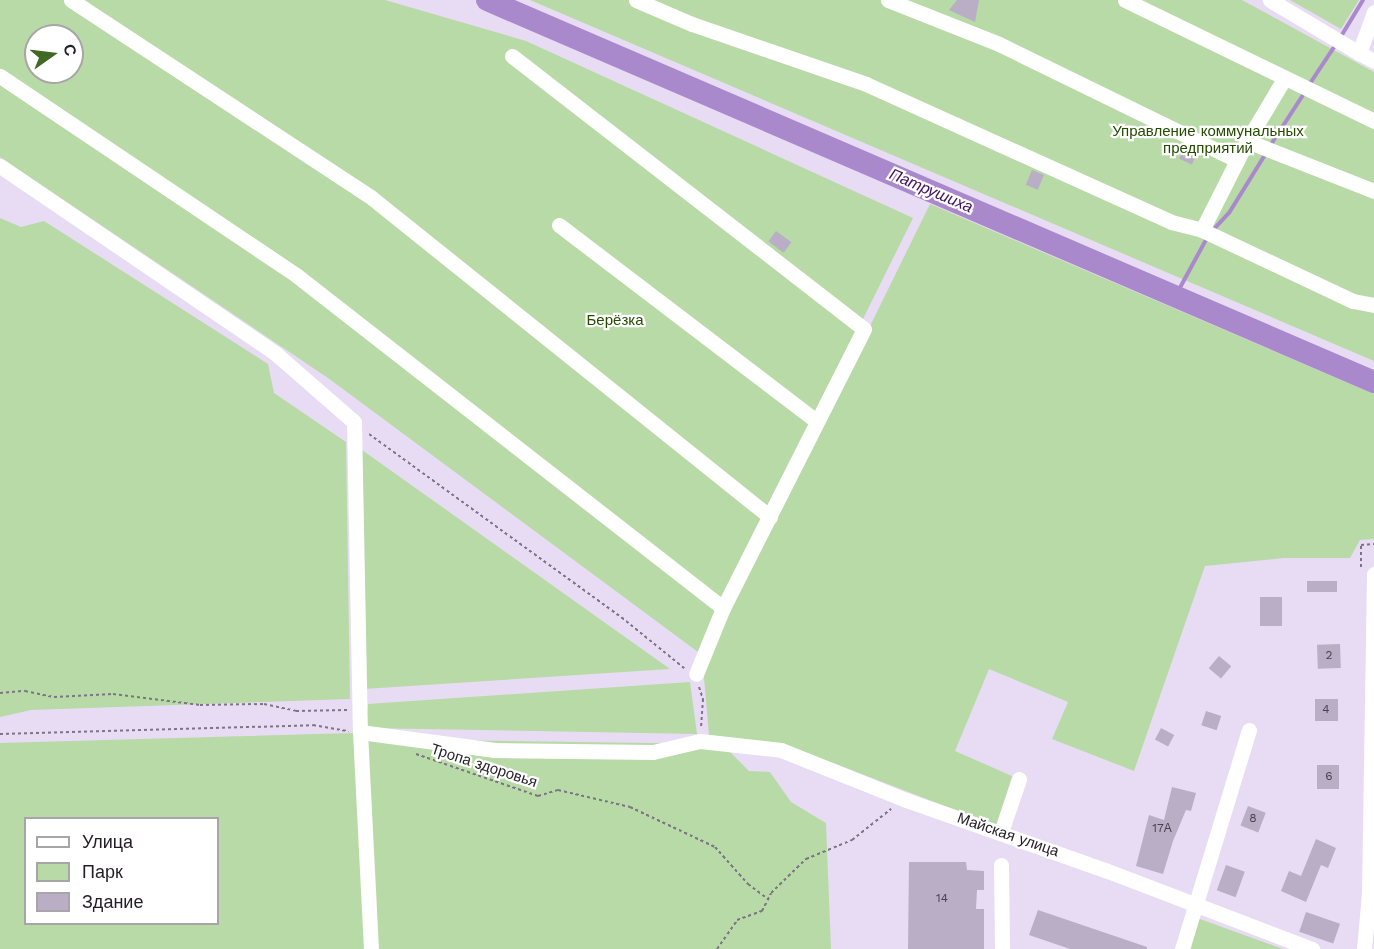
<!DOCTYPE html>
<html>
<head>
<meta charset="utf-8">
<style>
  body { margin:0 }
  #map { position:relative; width:1374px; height:949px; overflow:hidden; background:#e7dcf3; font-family:"Work Sans",sans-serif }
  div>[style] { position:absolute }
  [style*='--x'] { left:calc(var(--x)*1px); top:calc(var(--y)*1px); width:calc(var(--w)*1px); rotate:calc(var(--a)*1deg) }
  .green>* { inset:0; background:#b8daa6 }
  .stream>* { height:4px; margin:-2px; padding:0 2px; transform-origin:2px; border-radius:2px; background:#a8c }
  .river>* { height:22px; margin:-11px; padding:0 11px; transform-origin:11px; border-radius:11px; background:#a8c }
  .building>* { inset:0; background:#b9aec5; transform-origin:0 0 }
  .path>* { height:2px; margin-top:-1px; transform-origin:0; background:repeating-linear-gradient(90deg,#7c7484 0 3px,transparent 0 6px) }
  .minor>* { height:15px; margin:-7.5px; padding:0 7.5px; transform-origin:7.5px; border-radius:7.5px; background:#fff }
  span { translate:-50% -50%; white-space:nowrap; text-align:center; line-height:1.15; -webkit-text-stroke:4.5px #fff; paint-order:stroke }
  .number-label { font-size:12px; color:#48414e }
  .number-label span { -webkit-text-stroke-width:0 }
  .park-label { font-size:15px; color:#254b00 }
  .street-label { font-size:15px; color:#221d26 }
  .water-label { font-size:16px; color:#401062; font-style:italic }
  .legend { position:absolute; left:24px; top:817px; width:195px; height:108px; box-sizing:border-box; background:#fff; border:2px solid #a7a5a8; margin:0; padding:8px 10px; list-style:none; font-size:18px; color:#221d26 }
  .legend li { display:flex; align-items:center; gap:12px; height:30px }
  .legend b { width:30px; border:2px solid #a7a5a8 }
  .north { position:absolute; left:24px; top:24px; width:60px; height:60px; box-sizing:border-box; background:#fff; border:2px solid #a7a5a8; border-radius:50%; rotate:76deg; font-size:16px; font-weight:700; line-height:24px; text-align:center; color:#221d26 }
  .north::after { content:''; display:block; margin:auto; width:21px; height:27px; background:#406924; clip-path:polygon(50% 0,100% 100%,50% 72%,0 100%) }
</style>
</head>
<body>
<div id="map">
  <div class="green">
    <i style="clip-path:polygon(evenodd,0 0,385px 0,526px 41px,913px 218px,698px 652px,328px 378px,0 157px,0 0,36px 36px,72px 36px,72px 72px,36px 72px,36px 36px)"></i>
    <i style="clip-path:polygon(530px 0,1242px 0,1374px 72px,1374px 361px)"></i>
    <i style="clip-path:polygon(1290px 0,1359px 0,1341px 29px)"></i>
    <i style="clip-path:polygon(930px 204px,1374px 394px,1374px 539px,1360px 540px,1350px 558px,1284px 558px,1205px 566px,1134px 771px,1052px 739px,1068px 702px,989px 669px,955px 751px,1012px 776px,997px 826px,781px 743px,709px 735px,703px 666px)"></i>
    <i style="clip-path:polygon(0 218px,21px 227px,44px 221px,268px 364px,274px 393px,346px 442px,350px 699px,31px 710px,0 717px)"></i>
    <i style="clip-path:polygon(362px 450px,670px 669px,364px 689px)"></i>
    <i style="clip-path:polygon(690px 682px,697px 734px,365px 728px,368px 704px)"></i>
    <i style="clip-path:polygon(evenodd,354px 733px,365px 949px,0 949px,0 743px,354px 733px,26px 818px,218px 818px,218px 924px,26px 924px,26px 818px)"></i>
    <i style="clip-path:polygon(367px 739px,722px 744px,749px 771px,770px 772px,791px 802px,826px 823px,831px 949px,378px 949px)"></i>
    <i style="clip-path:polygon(1197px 918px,1283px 949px,1187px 949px)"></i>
  </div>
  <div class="stream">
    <i style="--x:1340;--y:38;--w:44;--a:-58.8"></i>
    <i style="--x:1309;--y:85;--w:49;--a:-56.6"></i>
    <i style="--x:1270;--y:146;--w:64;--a:-57.1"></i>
    <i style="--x:1213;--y:230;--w:23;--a:-47"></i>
    <i style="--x:1229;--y:213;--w:70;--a:-58.3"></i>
    <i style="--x:1176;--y:295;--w:67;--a:-61.5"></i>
  </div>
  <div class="river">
    <i style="--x:487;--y:0;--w:966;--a:23.3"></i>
  </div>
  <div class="building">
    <i style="clip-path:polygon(957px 0,979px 0,975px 22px,949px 10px)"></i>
    <i style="left:1185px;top:146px;width:14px;height:14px;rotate:25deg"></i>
    <i style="left:1032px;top:170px;width:13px;height:16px;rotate:23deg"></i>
    <i style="left:776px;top:231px;width:19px;height:13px;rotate:36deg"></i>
    <i style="left:1337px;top:581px;width:11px;height:30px;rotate:90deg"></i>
    <i style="left:1260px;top:597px;width:22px;height:29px"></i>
    <i style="left:1340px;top:644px;width:24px;height:23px;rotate:88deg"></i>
    <i style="left:1219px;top:656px;width:16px;height:16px;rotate:40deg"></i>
    <i style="left:1315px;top:699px;width:23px;height:22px"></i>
    <i style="left:1206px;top:711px;width:16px;height:15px;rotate:18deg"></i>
    <i style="left:1161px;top:728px;width:15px;height:13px;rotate:28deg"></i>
    <i style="left:1317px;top:765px;width:22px;height:24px"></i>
    <i style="clip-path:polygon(1172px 787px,1196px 793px,1191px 811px,1186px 810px,1173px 841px,1163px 874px,1136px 866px,1149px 815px,1164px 820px)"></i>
    <i style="left:1248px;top:806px;width:19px;height:21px;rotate:21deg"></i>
    <i style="clip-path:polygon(1316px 839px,1336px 848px,1328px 868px,1321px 865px,1306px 902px,1281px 891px,1289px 871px,1301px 876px)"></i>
    <i style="clip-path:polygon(909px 862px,966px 862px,967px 870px,984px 871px,984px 890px,977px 890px,976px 909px,984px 909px,984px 949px,908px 949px)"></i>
    <i style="left:1226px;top:865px;width:20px;height:27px;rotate:20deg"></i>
    <i style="clip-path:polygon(1038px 910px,1147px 947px,1147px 949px,1070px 949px,1029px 935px)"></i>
    <i style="left:1306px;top:912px;width:36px;height:21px;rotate:19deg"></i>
  </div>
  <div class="path">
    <i style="--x:369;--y:434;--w:318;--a:36"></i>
    <i style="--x:626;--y:621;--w:75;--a:39"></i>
    <i style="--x:1361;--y:567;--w:22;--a:-90"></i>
    <i style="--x:1361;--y:545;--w:13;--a:-4"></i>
    <i style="--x:699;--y:687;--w:13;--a:72"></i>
    <i style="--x:703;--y:699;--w:30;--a:94"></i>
    <i style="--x:0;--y:693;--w:25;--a:-5"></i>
    <i style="--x:25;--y:691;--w:30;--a:12"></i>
    <i style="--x:54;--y:697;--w:59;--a:-2.9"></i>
    <i style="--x:113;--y:694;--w:88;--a:7.2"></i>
    <i style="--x:200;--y:705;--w:64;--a:-0.9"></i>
    <i style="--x:264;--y:704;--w:33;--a:12"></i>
    <i style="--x:296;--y:711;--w:51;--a:-1.1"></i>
    <i style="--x:0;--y:734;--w:313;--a:-1.6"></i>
    <i style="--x:313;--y:725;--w:36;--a:10"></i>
    <i style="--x:416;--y:754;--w:129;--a:19"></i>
    <i style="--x:538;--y:796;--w:21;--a:-17"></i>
    <i style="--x:558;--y:790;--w:74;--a:13.3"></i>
    <i style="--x:630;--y:807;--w:94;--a:25.2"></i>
    <i style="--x:715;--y:847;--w:50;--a:48.3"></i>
    <i style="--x:748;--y:884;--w:25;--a:37"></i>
    <i style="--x:717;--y:949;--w:35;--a:-55"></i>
    <i style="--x:737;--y:920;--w:27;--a:-20"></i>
    <i style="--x:762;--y:911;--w:20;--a:-63"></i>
    <i style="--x:771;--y:893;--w:49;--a:-44.2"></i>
    <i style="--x:806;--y:859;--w:50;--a:-22.4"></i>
    <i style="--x:852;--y:840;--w:50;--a:-38.5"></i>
  </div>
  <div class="minor">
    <i style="--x:71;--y:0;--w:360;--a:33.3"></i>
    <i style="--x:372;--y:198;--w:510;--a:38.71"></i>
    <i style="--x:636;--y:0;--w:61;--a:23.2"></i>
    <i style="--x:692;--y:24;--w:184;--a:19"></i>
    <i style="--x:866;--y:84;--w:335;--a:24.3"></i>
    <i style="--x:1171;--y:222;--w:32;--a:14"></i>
    <i style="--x:1202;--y:230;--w:167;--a:25.2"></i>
    <i style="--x:1353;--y:301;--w:21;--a:11"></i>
    <i style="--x:888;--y:0;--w:119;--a:21.6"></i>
    <i style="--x:999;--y:44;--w:265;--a:26"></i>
    <i style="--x:1125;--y:0;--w:277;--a:25.9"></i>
    <i style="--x:1270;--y:0;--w:104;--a:30.8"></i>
    <i style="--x:1374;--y:12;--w:44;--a:110.1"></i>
    <i style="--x:1359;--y:53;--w:17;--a:28"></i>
    <i style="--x:512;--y:56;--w:445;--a:37.8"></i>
    <i style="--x:864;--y:329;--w:313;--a:116.8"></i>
    <i style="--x:723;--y:608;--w:71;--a:112.2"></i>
    <i style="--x:0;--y:76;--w:357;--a:33.9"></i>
    <i style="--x:296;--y:275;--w:541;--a:37.95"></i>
    <i style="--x:1247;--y:141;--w:136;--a:21.5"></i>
    <i style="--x:0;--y:166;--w:333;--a:34.2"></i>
    <i style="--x:275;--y:353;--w:105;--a:41.1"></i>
    <i style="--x:354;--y:422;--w:310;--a:88.9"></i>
    <i style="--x:360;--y:732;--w:217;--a:87.1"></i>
    <i style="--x:559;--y:225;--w:322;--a:37.3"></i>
    <i style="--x:1202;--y:230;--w:100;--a:-63.2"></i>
    <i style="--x:1247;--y:141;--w:72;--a:-59.2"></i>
    <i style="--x:360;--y:732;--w:136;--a:7.6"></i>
    <i style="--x:495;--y:750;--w:158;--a:0.7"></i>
    <i style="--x:653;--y:752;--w:48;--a:-13.2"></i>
    <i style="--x:700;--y:741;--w:81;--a:6.3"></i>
    <i style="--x:781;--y:750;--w:135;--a:21.8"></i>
    <i style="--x:906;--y:800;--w:211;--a:19.4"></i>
    <i style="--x:1105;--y:870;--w:222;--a:20.9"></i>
    <i style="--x:1001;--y:832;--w:56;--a:-71.2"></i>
    <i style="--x:1001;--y:865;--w:84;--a:89.3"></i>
    <i style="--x:1182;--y:949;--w:229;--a:-73"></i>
    <i style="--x:1364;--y:949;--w:56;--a:-84.9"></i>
    <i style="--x:1369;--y:893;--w:319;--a:-89.1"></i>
  </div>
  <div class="number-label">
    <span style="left:1329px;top:656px">2</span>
    <span style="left:1326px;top:710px">4</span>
    <span style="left:1329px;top:777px">6</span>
    <span style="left:1253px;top:819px">8</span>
    <span style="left:1162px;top:829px">17А</span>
    <span style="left:942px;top:899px">14</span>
  </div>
  <div class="park-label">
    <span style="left:1208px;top:140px">Управление коммунальных<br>предприятий</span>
    <span style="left:615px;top:321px">Берёзка</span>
  </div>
  <div class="street-label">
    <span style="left:484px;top:766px;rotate:18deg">Тропа здоровья</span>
    <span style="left:1008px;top:835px;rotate:19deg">Майская улица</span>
  </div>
  <div class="water-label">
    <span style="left:931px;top:191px;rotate:23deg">Патрушиха</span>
  </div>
  <ul class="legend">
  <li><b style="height:8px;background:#fff"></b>Улица</li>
  <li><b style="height:16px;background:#b8daa6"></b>Парк</li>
  <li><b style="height:16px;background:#b9aec5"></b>Здание</li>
  </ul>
  <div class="north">С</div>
</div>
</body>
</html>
